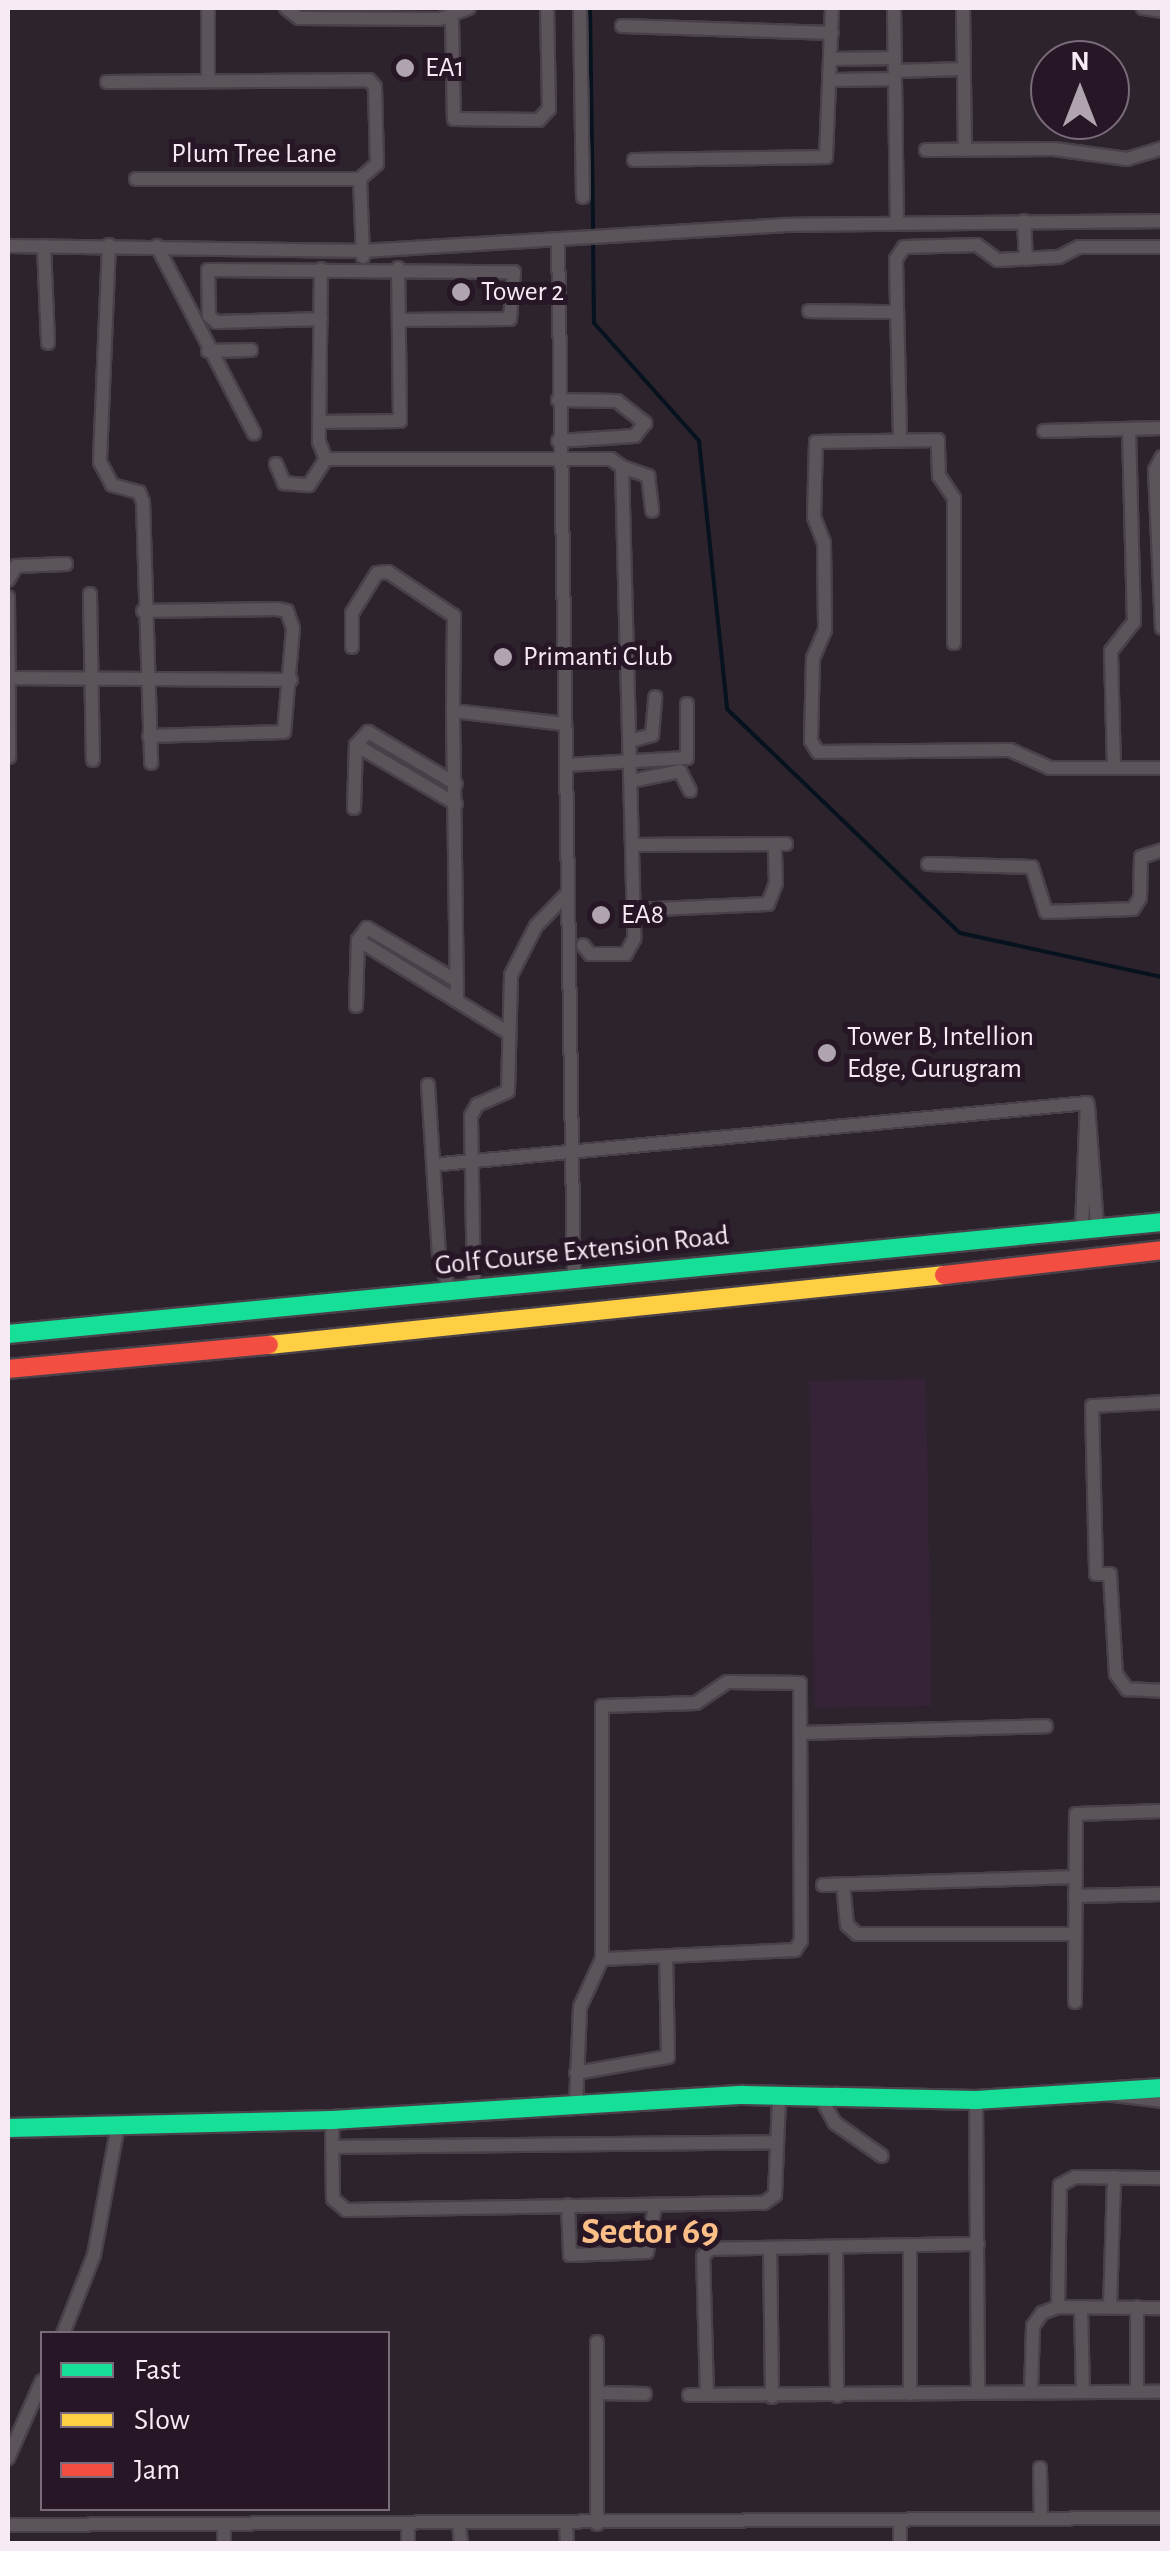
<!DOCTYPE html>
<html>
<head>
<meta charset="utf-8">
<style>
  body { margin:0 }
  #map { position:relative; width:1170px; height:2551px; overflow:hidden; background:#2c232c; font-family:"Alegreya Sans",sans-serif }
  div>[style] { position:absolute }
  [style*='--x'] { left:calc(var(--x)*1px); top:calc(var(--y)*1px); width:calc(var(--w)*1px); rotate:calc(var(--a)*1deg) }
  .built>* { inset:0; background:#362337; transform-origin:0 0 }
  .stream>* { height:4px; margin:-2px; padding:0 2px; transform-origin:2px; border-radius:2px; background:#06121e }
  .roads { filter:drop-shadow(2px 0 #494149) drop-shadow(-2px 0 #494149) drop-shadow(0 2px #494149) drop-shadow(0 -2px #494149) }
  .street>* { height:12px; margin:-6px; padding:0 6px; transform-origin:6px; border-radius:6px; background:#5b545b }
  .fast>* { height:18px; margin:-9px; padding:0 9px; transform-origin:9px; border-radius:9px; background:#16e098 }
  .slow>* { height:18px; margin:-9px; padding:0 9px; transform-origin:9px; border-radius:9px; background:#ffcf43 }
  .jam>* { height:18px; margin:-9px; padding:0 9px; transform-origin:9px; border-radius:9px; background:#f24e42 }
  .dots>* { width:28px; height:28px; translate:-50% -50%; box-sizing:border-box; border:5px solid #261626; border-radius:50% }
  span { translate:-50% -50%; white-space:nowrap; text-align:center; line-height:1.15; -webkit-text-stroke:10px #261626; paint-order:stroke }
  .poi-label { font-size:28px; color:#f6eaf5 }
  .left { translate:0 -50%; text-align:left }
  .street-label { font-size:28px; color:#f6eaf5 }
  .district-label { font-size:38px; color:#fbbe87; font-weight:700 }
  .frame { position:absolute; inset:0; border:10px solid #f6eaf5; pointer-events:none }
  .legend { position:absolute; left:40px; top:2331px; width:350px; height:180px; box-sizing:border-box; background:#261626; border:2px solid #796b79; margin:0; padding:12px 18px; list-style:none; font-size:30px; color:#f6eaf5 }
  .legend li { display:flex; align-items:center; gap:20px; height:50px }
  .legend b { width:50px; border:2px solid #796b79 }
  .north { position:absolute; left:1030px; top:40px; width:100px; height:100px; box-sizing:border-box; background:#261626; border:2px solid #796b79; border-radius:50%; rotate:0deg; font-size:28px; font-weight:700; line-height:40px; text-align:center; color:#f6eaf5 }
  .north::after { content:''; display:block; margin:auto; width:35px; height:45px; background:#afa4af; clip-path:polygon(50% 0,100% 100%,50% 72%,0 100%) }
</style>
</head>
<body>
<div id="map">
  <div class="built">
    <i style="left:926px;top:1379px;width:327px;height:117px;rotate:89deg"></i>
  </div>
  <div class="stream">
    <i style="--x:590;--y:8;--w:223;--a:89.2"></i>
    <i style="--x:593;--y:241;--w:82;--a:89.3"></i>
    <i style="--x:594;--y:323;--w:158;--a:48.3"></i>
    <i style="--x:699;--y:441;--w:269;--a:84"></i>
    <i style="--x:727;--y:709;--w:323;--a:43.9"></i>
    <i style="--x:960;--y:933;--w:207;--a:12.3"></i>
  </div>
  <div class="roads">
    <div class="street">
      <i style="--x:208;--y:8;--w:73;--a:90"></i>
      <i style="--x:286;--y:8;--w:16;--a:38"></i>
      <i style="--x:299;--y:18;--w:141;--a:0.4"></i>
      <i style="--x:440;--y:19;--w:31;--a:-21"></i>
      <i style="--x:580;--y:8;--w:189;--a:89.1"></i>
      <i style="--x:894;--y:8;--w:214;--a:89.2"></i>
      <i style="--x:963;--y:8;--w:142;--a:89.2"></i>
      <i style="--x:1143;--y:8;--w:19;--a:9"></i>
      <i style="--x:452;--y:19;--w:100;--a:88.9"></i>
      <i style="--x:454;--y:119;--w:85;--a:0.7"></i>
      <i style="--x:539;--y:120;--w:15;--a:-48"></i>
      <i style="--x:549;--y:109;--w:101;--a:-91.1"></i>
      <i style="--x:622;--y:26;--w:210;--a:1.9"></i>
      <i style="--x:834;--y:59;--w:61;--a:-0.9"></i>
      <i style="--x:895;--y:71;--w:69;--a:-1.7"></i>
      <i style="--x:834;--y:80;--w:61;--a:-0.9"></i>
      <i style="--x:107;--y:82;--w:262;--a:-0.4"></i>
      <i style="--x:369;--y:80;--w:9;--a:49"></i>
      <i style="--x:375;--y:87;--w:77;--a:88.5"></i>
      <i style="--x:377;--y:164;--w:23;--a:139"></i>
      <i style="--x:926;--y:150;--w:128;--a:-0.4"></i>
      <i style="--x:1054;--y:149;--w:74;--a:7.8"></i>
      <i style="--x:1127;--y:159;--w:37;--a:-17"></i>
      <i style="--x:634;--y:160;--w:192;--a:-0.9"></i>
      <i style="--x:826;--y:157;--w:149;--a:-87.7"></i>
      <i style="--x:136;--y:179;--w:224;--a:0"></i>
      <i style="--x:360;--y:179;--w:78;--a:87.8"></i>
      <i style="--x:1024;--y:221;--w:38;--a:87"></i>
      <i style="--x:558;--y:239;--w:1041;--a:89.12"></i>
      <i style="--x:109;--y:245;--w:217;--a:92.4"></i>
      <i style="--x:100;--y:462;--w:26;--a:62"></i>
      <i style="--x:112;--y:485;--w:28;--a:15"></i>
      <i style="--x:139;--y:492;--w:11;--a:68"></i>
      <i style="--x:143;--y:502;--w:261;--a:88.2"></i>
      <i style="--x:8;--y:246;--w:355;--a:0.8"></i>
      <i style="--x:363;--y:251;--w:421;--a:-3.5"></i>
      <i style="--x:783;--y:225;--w:379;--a:-0.6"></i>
      <i style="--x:44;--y:246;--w:97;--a:87.6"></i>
      <i style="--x:157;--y:246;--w:211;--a:62.6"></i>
      <i style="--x:321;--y:269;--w:173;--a:90.7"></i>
      <i style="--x:319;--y:442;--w:18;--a:68"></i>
      <i style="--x:326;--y:459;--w:285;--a:0"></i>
      <i style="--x:611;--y:459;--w:14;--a:36"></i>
      <i style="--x:622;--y:467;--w:472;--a:88.5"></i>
      <i style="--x:634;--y:939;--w:17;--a:118"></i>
      <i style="--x:626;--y:954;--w:36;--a:180"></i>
      <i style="--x:590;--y:954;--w:11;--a:-128"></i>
      <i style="--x:809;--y:311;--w:87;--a:0.7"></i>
      <i style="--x:321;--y:319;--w:105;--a:178.4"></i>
      <i style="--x:216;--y:322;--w:9;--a:-139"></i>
      <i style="--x:209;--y:316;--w:46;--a:-91.2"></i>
      <i style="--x:208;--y:270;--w:306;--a:0.4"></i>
      <i style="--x:514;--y:272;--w:47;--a:94.9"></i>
      <i style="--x:510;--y:319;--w:110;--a:179.5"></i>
      <i style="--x:208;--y:351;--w:43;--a:-1.3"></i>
      <i style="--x:558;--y:400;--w:59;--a:1"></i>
      <i style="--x:617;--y:401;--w:36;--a:38"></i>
      <i style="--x:645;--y:423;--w:16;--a:128"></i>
      <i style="--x:635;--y:436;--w:77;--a:176.3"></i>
      <i style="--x:319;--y:422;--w:81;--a:-0.7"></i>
      <i style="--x:400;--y:421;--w:153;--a:-90.7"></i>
      <i style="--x:1044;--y:431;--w:118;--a:-1.5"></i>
      <i style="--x:900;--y:437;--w:178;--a:-91.3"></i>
      <i style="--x:896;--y:259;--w:14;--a:-56"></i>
      <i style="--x:904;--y:247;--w:73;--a:-1.6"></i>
      <i style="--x:977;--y:245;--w:26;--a:36"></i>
      <i style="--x:998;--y:260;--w:61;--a:-2.8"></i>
      <i style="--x:1059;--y:257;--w:22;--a:-27"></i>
      <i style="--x:1079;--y:247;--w:83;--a:0"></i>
      <i style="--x:1162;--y:457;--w:15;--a:118"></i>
      <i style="--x:1155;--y:470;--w:158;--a:87.5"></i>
      <i style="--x:276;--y:464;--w:21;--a:67"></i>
      <i style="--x:284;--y:483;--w:25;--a:5"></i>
      <i style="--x:309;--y:485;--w:31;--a:-57"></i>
      <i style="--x:622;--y:467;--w:28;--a:19"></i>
      <i style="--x:648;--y:476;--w:35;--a:83"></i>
      <i style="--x:8;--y:580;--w:16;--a:-60"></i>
      <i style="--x:16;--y:566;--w:50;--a:-2.3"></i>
      <i style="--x:90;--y:594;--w:166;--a:89"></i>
      <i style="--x:8;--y:597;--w:160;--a:89.6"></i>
      <i style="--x:143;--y:611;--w:134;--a:-0.9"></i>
      <i style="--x:277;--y:609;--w:10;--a:11"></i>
      <i style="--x:287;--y:611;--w:18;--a:71"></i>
      <i style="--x:293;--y:628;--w:104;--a:94.9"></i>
      <i style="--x:284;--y:732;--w:135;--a:178.3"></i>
      <i style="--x:954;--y:643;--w:145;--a:-90"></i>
      <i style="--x:954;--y:498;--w:27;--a:-124"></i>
      <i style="--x:939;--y:476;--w:36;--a:-92"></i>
      <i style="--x:938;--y:440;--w:122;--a:179.1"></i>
      <i style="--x:816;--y:442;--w:75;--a:91.5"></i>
      <i style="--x:814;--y:517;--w:28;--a:69"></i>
      <i style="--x:824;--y:543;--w:87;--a:89.3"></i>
      <i style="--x:825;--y:630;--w:30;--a:113"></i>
      <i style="--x:813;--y:658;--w:83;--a:91.4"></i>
      <i style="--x:811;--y:741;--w:13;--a:58"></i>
      <i style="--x:818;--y:752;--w:192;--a:-0.6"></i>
      <i style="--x:1010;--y:750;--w:44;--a:24.2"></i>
      <i style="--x:1050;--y:768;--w:112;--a:0"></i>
      <i style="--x:352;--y:647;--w:34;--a:-90"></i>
      <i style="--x:352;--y:613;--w:47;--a:-58"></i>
      <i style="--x:377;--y:573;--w:11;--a:-5"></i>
      <i style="--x:388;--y:572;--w:79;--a:33.7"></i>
      <i style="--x:454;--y:616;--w:95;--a:90.6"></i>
      <i style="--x:8;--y:678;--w:283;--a:0.4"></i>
      <i style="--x:630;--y:741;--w:23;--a:-15"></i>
      <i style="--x:652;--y:735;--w:38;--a:-85"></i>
      <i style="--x:356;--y:745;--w:116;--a:30.5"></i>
      <i style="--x:566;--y:765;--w:121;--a:-3.3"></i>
      <i style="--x:687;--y:758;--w:54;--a:-90"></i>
      <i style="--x:1114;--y:768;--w:117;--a:-91.5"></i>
      <i style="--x:1111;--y:651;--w:37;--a:-52"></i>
      <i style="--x:1134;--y:622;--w:192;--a:-91.5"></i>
      <i style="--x:631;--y:781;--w:50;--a:-11.5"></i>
      <i style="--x:680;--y:771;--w:22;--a:63"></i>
      <i style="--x:354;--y:808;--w:63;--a:-88.2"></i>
      <i style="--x:356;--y:745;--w:18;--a:-47"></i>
      <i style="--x:368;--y:732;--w:102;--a:30.6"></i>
      <i style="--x:632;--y:845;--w:154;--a:-0.4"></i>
      <i style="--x:928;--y:864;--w:104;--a:1.7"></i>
      <i style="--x:1032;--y:867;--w:47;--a:72.7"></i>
      <i style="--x:1046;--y:912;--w:87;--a:-2"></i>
      <i style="--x:1133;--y:909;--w:13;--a:-58"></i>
      <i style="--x:1140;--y:898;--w:41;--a:-88.6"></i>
      <i style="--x:1141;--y:857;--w:22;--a:-18"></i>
      <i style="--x:634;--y:910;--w:134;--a:-2.6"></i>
      <i style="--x:768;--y:904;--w:22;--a:-69"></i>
      <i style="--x:776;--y:883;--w:38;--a:-92"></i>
      <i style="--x:358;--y:940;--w:175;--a:31.7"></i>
      <i style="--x:457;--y:999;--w:288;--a:-90.8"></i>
      <i style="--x:453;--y:711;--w:113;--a:6.6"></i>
      <i style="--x:356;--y:1006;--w:66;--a:-88.3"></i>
      <i style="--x:358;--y:940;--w:15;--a:-53"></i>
      <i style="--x:367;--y:928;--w:104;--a:30.5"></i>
      <i style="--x:428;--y:1085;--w:168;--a:86.3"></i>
      <i style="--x:439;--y:1253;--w:41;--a:74.6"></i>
      <i style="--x:1088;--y:1106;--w:119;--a:85.7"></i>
      <i style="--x:442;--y:1164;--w:648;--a:-5.4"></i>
      <i style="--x:1082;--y:1227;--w:124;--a:-87.7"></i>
      <i style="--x:474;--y:1291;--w:175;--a:-91"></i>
      <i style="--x:471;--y:1116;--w:13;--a:-61"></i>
      <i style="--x:477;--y:1105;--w:34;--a:-24"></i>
      <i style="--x:508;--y:1091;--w:116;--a:-88.5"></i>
      <i style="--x:511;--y:975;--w:55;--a:-63"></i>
      <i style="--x:536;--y:926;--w:45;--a:-45.9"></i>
      <i style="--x:1162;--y:1402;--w:70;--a:176.7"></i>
      <i style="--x:1092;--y:1406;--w:168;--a:88.6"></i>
      <i style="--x:1096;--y:1574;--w:14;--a:0"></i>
      <i style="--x:1110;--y:1574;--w:100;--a:86.6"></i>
      <i style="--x:1116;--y:1674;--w:19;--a:54"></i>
      <i style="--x:1127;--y:1689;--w:35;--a:3"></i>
      <i style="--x:800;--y:1733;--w:246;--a:-1.6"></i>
      <i style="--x:843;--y:1884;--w:41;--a:84.4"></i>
      <i style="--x:847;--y:1925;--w:13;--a:42"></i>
      <i style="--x:857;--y:1934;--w:218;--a:0"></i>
      <i style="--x:823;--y:1885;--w:253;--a:-1.8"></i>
      <i style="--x:1075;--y:1896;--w:87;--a:-1.3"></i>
      <i style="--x:1075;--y:2002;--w:188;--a:-89.7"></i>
      <i style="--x:1076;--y:1814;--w:86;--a:-2"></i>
      <i style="--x:576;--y:2073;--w:93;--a:-9.9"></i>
      <i style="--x:668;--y:2057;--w:101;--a:-91.1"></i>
      <i style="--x:1106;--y:2094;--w:56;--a:7.1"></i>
      <i style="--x:821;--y:2098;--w:29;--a:61"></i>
      <i style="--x:835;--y:2123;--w:57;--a:35.1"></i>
      <i style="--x:976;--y:2100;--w:292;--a:89.6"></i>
      <i style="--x:576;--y:2104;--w:97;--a:-87.6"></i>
      <i style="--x:580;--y:2007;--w:53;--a:-65.4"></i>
      <i style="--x:602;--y:1959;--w:253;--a:-90"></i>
      <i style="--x:602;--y:1706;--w:94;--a:-1.8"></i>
      <i style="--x:696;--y:1703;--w:37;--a:-34"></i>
      <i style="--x:727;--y:1682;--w:73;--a:0.8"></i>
      <i style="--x:800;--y:1683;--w:258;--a:89.8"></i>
      <i style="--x:801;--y:1941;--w:11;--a:124"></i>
      <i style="--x:795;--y:1950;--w:193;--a:177.3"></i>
      <i style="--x:332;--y:2120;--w:79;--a:89.3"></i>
      <i style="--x:333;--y:2199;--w:17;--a:40"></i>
      <i style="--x:346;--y:2210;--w:418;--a:-1"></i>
      <i style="--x:764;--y:2203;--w:14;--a:-36"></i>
      <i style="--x:775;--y:2195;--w:96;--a:-87.6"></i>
      <i style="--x:332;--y:2147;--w:443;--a:-0.6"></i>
      <i style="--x:568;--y:2205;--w:50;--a:87.7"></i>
      <i style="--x:570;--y:2255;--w:77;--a:-2.2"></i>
      <i style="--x:647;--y:2252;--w:48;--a:-80.3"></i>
      <i style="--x:910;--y:2247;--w:147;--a:90"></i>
      <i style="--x:770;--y:2248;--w:149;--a:89.2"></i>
      <i style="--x:836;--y:2248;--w:148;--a:89.6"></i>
      <i style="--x:1058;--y:2307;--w:122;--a:-89.1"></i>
      <i style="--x:1060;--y:2185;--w:17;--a:-28"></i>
      <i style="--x:1075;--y:2177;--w:87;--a:0.7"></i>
      <i style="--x:1081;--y:2307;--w:85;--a:88.7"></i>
      <i style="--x:1110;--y:2307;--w:130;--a:-88.2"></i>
      <i style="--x:1137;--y:2307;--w:85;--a:90"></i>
      <i style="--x:63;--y:2334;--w:85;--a:-68.6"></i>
      <i style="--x:94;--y:2255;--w:132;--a:-79.5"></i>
      <i style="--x:1031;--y:2391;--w:65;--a:-88.2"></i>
      <i style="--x:1033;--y:2326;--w:16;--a:-55"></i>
      <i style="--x:1042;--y:2313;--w:17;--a:-21"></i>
      <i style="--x:1058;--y:2307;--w:104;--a:0.6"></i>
      <i style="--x:598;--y:2393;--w:47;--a:1.2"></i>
      <i style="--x:689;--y:2395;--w:473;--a:-0.4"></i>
      <i style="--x:707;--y:2395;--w:139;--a:-91.6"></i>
      <i style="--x:703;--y:2256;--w:10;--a:-45"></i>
      <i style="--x:710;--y:2249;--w:268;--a:-1.1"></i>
      <i style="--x:8;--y:2458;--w:84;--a:-66.2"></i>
      <i style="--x:1040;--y:2468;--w:51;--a:88.9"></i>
      <i style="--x:900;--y:2520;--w:24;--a:90"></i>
      <i style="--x:224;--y:2524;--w:20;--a:90"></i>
      <i style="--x:408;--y:2524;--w:20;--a:90"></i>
      <i style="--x:459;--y:2524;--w:20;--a:84"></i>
      <i style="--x:566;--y:2524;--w:20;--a:87"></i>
      <i style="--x:597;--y:2524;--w:182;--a:-90"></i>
      <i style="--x:8;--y:2525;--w:1154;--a:-0.35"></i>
    </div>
    <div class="fast">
      <i style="--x:8;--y:1334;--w:1159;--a:-5.54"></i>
      <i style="--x:8;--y:2128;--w:324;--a:-1.4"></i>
      <i style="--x:332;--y:2120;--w:412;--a:-3.5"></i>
      <i style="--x:743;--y:2095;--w:233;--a:1.2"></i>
      <i style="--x:976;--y:2100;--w:186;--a:-3.7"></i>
    </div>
    <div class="slow">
      <i style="--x:269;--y:1345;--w:679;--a:-5.92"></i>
    </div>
    <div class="jam">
      <i style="--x:944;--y:1275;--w:219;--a:-6.5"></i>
      <i style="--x:8;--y:1369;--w:262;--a:-5.3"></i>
    </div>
  </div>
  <div class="dots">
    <i style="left:405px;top:68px;background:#afa4af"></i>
    <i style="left:461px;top:292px;background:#afa4af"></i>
    <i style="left:503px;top:657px;background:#afa4af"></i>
    <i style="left:601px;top:915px;background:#afa4af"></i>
    <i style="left:827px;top:1053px;background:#afa4af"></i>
  </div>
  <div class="poi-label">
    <span class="left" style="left:425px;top:68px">EA1</span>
    <span class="left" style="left:481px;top:292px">Tower 2</span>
    <span class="left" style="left:523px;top:657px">Primanti Club</span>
    <span class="left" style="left:621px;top:915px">EA8</span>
    <span class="left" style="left:847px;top:1053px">Tower B, Intellion<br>Edge, Gurugram</span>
  </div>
  <div class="street-label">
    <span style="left:254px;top:154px">Plum Tree Lane</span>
    <span style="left:582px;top:1251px;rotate:-6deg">Golf Course Extension Road</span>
  </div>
  <div class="district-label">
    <span style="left:650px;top:2233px">Sector 69</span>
  </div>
  <div class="frame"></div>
  <ul class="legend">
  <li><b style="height:12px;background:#16e098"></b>Fast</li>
  <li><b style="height:12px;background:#ffcf43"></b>Slow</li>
  <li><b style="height:12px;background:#f24e42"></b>Jam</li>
  </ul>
  <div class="north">N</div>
</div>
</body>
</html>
